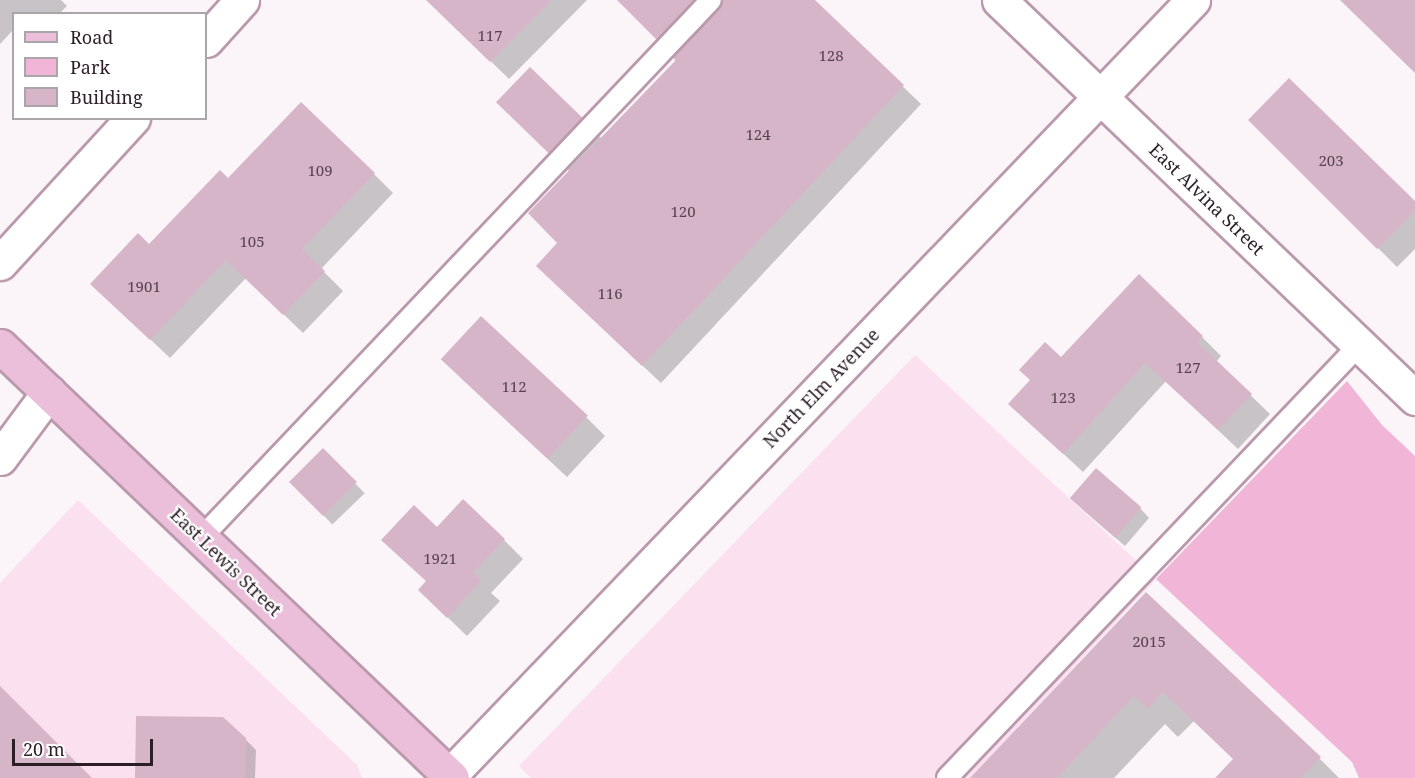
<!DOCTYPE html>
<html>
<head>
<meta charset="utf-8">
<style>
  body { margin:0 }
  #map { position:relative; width:1415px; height:778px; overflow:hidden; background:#fbf4f8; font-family:"Noto Serif",serif }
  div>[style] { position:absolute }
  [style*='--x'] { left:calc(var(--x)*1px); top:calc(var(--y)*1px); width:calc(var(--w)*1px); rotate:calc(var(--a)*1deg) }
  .built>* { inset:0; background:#fbe1f0 }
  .green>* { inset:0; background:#f0b5d7 }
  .shadow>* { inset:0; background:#0003; transform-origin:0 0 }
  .building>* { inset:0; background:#d7b5c8; transform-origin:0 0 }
  .roads { filter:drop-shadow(2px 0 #ba99ac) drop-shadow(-2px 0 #ba99ac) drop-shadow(0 2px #ba99ac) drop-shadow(0 -2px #ba99ac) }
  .lane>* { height:20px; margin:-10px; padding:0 10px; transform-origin:10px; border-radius:10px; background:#fff }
  .street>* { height:33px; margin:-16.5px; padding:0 16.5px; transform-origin:16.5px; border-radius:16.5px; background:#fff }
  .primary>* { height:33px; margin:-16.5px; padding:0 16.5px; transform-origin:16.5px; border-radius:16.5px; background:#ebbed9 }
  span { translate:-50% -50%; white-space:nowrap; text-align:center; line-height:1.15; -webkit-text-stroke:4.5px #fff; paint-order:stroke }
  .number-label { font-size:15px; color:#56444e }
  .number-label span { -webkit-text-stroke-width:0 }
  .street-label { font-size:18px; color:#2b1e25 }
  .legend { position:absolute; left:12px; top:12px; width:195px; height:108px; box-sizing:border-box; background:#fff; border:2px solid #aaa5a8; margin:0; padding:8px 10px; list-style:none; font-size:18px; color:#2b1e25 }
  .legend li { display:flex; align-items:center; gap:12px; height:30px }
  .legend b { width:30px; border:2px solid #aaa5a8 }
  .scale { position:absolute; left:12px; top:739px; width:141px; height:27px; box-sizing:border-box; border:3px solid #2b1e25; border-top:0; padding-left:8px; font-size:18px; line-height:21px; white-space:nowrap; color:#2b1e25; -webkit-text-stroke:4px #fff; paint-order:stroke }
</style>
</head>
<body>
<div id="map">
  <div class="built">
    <i style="clip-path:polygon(915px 355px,1156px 579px,971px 778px,531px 778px,519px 766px)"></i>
    <i style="clip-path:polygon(78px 500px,357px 765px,362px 778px,0 778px,0 583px)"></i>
  </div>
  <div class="green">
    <i style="clip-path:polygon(1347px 381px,1382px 425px,1415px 456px,1415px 778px,1359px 778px,1352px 762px,1156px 579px)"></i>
  </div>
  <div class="shadow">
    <i style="clip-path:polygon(0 0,61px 0,67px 6px,59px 14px,14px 14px,14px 29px,0 44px)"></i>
    <i style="clip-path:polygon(428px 0,587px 0,509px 79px)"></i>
    <i style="clip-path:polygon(619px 0,684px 0,708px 23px,734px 0,813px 0,921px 104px,661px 383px,556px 284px,570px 172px,518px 122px,582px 119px,602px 139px,677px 61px)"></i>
    <i style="clip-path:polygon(1250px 120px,1415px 203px,1415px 249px,1397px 267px)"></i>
    <i style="clip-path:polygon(374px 174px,393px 193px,321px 269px,343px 291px,303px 333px,246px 278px,170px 358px,112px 303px,149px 246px,228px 180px)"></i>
    <i style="clip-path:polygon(1202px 337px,1221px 356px,1216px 362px,1270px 414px,1238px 449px,1166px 381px,1083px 472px,1010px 404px,1061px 359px)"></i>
    <i style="clip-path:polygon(461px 378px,586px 417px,605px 436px,567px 477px)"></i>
    <i style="left:323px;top:450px;width:60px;height:45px;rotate:46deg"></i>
    <i style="clip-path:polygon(1140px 508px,1149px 518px,1125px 546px,1082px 509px)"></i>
    <i style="clip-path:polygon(437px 529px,504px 540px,523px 559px,491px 593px,500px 601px,467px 636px,439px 609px,427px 582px)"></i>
    <i style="clip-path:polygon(1146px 594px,1320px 759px,1339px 778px,1217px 778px,1235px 759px,1194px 721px,1178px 737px,1165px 724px,1114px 778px,972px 778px)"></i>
    <i style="clip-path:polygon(245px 739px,256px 750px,255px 778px,137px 778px)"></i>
  </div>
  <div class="building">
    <i style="clip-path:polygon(426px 0,552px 0,490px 62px)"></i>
    <i style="clip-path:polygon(617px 0,694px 0,657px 40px)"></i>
    <i style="clip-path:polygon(723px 0,815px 0,904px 85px,642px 366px,536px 266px,557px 243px,528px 213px,675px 61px,674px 57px,720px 8px)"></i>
    <i style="clip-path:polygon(1340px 0,1415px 0,1415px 73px)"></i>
    <i style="left:530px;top:67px;width:74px;height:49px;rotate:44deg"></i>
    <i style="clip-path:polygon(1289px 78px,1415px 201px,1415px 211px,1377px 249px,1248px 120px)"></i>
    <i style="clip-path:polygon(301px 102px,375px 173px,302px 249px,325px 271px,283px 315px,226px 260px,150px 340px,90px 284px,138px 233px,149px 244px,220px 170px,228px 178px)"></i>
    <i style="clip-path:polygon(1139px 274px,1203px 336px,1197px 342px,1252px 394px,1218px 430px,1145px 363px,1063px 454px,1008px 404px,1030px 380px,1019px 370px,1045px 342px,1061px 357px)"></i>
    <i style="left:481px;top:316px;width:146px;height:59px;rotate:43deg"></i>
    <i style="left:323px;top:448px;width:48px;height:48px;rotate:45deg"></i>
    <i style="left:1096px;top:468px;width:60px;height:40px;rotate:41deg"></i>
    <i style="clip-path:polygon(463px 499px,505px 539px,473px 573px,481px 581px,447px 618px,418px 590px,426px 581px,381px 540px,414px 505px,437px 527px)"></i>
    <i style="clip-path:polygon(1146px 592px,1321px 757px,1301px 778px,1215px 778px,1233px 759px,1163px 692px,1148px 709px,1134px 696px,1057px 778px,970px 778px)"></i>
    <i style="clip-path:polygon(0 686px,92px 778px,0 778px)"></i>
    <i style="clip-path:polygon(136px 716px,223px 717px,246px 738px,245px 778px,135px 778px)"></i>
  </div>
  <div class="roads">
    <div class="lane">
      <i style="--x:201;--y:538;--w:741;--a:-46.53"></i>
      <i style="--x:947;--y:778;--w:598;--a:-46.42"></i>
    </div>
    <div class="street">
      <i style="--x:999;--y:0;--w:576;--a:43.73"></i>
      <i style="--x:206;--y:40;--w:54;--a:-48"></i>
      <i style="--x:0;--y:263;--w:197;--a:-47.5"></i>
      <i style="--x:0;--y:458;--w:82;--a:-53.4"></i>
      <i style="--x:447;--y:778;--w:1078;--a:-46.2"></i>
    </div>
    <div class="primary">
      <i style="--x:0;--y:346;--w:625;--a:43.7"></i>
    </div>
  </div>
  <div class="number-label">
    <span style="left:490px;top:36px">117</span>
    <span style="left:831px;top:56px">128</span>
    <span style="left:758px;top:135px">124</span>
    <span style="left:1331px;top:161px">203</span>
    <span style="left:320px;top:171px">109</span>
    <span style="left:683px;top:212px">120</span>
    <span style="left:252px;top:242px">105</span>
    <span style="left:144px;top:287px">1901</span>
    <span style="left:610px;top:294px">116</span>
    <span style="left:1188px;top:368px">127</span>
    <span style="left:514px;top:387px">112</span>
    <span style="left:1063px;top:398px">123</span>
    <span style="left:440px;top:559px">1921</span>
    <span style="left:1149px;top:642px">2015</span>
  </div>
  <div class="street-label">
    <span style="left:1207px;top:199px;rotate:44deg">East Alvina Street</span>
    <span style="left:821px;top:388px;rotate:-46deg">North Elm Avenue</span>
    <span style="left:226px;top:562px;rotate:44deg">East Lewis Street</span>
  </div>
  <ul class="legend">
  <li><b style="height:8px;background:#ebbed9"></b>Road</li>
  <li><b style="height:16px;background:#f0b5d7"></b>Park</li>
  <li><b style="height:16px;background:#d7b5c8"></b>Building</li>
  </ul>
  <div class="scale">20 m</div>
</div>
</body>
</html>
